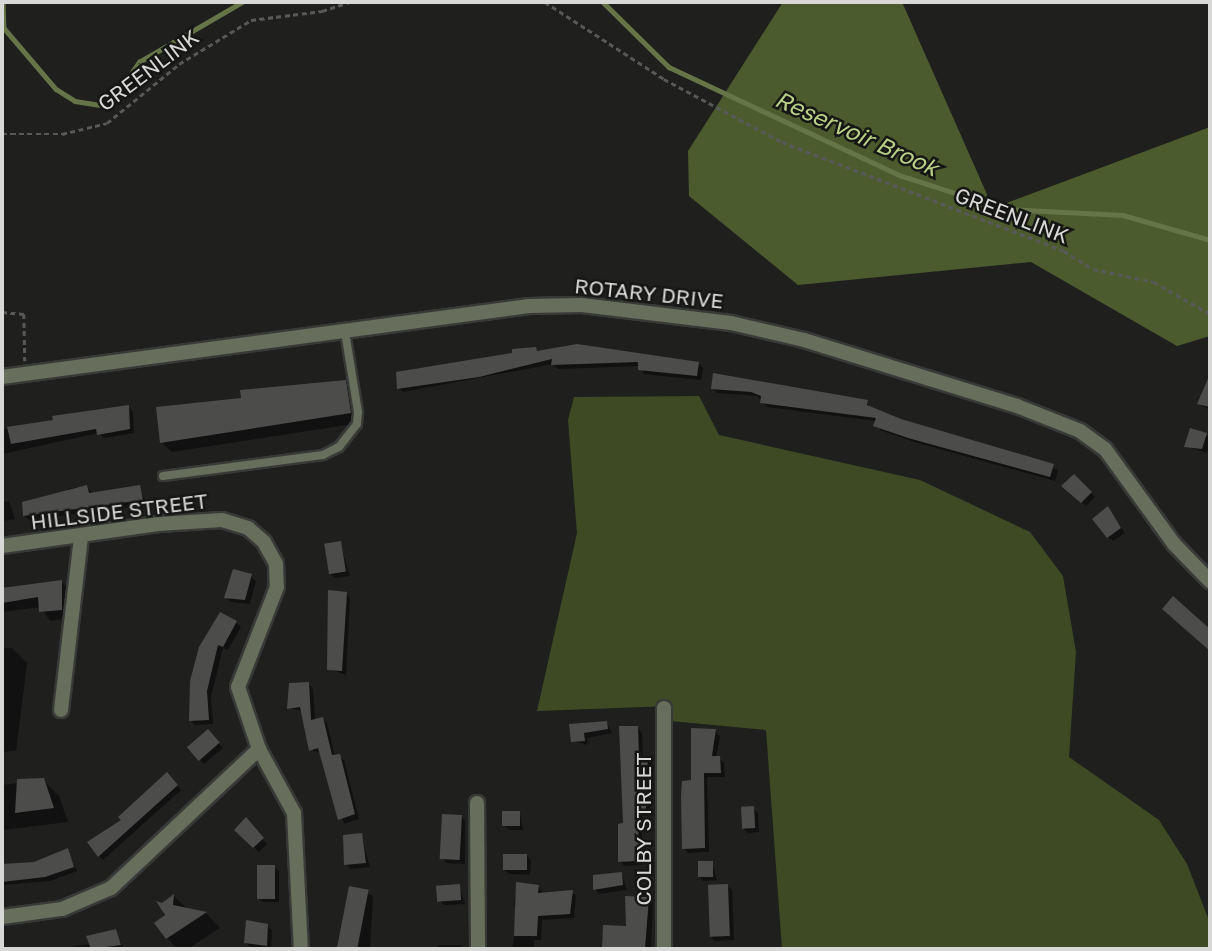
<!DOCTYPE html>
<html>
<head>
<meta charset="utf-8">
<style>
  body { margin:0 }
  #map { position:relative; width:1212px; height:951px; overflow:hidden; background:#1f201e; font-family:"Golos Text",sans-serif }
  div>[style] { position:absolute }
  [style*='--x'] { left:calc(var(--x)*1px); top:calc(var(--y)*1px); width:calc(var(--w)*1px); rotate:calc(var(--a)*1deg) }
  .green>* { inset:0; background:#3d4a23 }
  .forest>* { inset:0; background:#4c5b2e }
  .shadow>* { inset:0; background:#0007 }
  .stream>* { height:4.5px; margin:-2.25px; padding:0 2.25px; transform-origin:2.25px; border-radius:2.25px; background:#657547 }
  .building>* { inset:0; background:#4c4d4b; transform-origin:0 0 }
  .path>* { height:2.5px; margin-top:-1.25px; transform-origin:0; background:repeating-linear-gradient(90deg,#585957 0 5px,transparent 0 8.5px) }
  .roads { filter:drop-shadow(2px 0 #393a38) drop-shadow(-2px 0 #393a38) drop-shadow(0 2px #393a38) drop-shadow(0 -2px #393a38) }
  .lane>* { height:8px; margin:-4px; padding:0 4px; transform-origin:4px; border-radius:4px; background:#676e5b }
  .street>* { height:14px; margin:-7px; padding:0 7px; transform-origin:7px; border-radius:7px; background:#676e5b }
  span { translate:-50% -50%; white-space:nowrap; text-align:center; line-height:1.15; -webkit-text-stroke:5px #161715; paint-order:stroke }
  .street-label { font-size:21px; color:#d8d9d7 }
  .water-label { font-size:23px; color:#b8d188; font-style:italic }
  .frame { position:absolute; inset:0; border:4px solid #d8d9d7; pointer-events:none }
</style>
</head>
<body>
<div id="map">
  <div class="green">
    <i style="clip-path:polygon(699px 396px,719px 435px,920px 480px,1030px 532px,1063px 576px,1076px 652px,1069px 757px,1159px 820px,1187px 864px,1210px 923px,1210px 949px,782px 949px,766px 730px,670px 721px,670px 706px,537px 711px,577px 533px,568px 420px,574px 397px)"></i>
  </div>
  <div class="forest">
    <i style="clip-path:polygon(783px 2px,902px 2px,993px 208px,1210px 127px,1210px 336px,1177px 346px,1031px 262px,798px 285px,689px 196px,688px 151px)"></i>
  </div>
  <div class="shadow">
    <i style="clip-path:polygon(577px 346px,698px 363px,703px 368px,701px 380px,644px 374px,640px 366px,558px 369px,553px 364px,403px 392px,399px 388px,398px 374px,535px 349px,539px 352px)"></i>
    <i style="clip-path:polygon(346px 382px,356px 392px,360px 423px,172px 452px,161px 442px,243px 399px)"></i>
    <i style="clip-path:polygon(713px 388px,867px 402px,871px 409px,900px 421px,1058px 470px,1055px 481px,914px 442px,880px 430px,877px 421px,767px 407px,757px 396px,717px 393px)"></i>
    <i style="clip-path:polygon(1203px 393px,1210px 395px,1210px 410px,1199px 404px)"></i>
    <i style="clip-path:polygon(129px 407px,133px 412px,134px 433px,104px 438px,99px 433px,2px 454px,2px 430px)"></i>
    <i style="clip-path:polygon(1206px 435px,1210px 439px,1207px 453px,1186px 446px)"></i>
    <i style="clip-path:polygon(1074px 477px,1095px 497px,1086px 506px,1068px 491px)"></i>
    <i style="clip-path:polygon(87px 486px,92px 494px,139px 487px,147px 505px,29px 520px,24px 515px,69px 495px,67px 489px)"></i>
    <i style="clip-path:polygon(9px 501px,15px 519px,2px 521px,2px 502px)"></i>
    <i style="clip-path:polygon(1108px 508px,1125px 533px,1113px 541px,1108px 537px)"></i>
    <i style="clip-path:polygon(340px 543px,350px 576px,335px 578px,330px 574px)"></i>
    <i style="clip-path:polygon(251px 576px,256px 581px,250px 604px,231px 602px,226px 597px)"></i>
    <i style="clip-path:polygon(62px 582px,71px 591px,70px 618px,50px 621px,41px 607px,2px 612px,2px 589px)"></i>
    <i style="clip-path:polygon(346px 593px,350px 598px,346px 675px,329px 669px)"></i>
    <i style="clip-path:polygon(236px 622px,241px 627px,228px 650px,223px 648px,211px 697px,213px 724px,195px 725px,191px 720px,200px 647px)"></i>
    <i style="clip-path:polygon(2px 648px,12px 648px,27px 663px,16px 751px,2px 752px)"></i>
    <i style="clip-path:polygon(309px 684px,313px 689px,315px 721px,323px 719px,327px 723px,335px 756px,344px 760px,359px 819px,344px 824px,321px 753px,311px 750px,302px 711px,289px 708px)"></i>
    <i style="clip-path:polygon(607px 723px,612px 733px,587px 738px,588px 745px,572px 741px,571px 725px)"></i>
    <i style="clip-path:polygon(638px 728px,642px 733px,643px 759px,652px 763px,650px 815px,642px 816px,642px 865px,624px 866px,620px 861px)"></i>
    <i style="clip-path:polygon(715px 731px,720px 736px,716px 758px,724px 762px,725px 777px,707px 777px,709px 852px,688px 853px,684px 848px,693px 782px)"></i>
    <i style="clip-path:polygon(212px 736px,223px 748px,204px 764px,189px 747px)"></i>
    <i style="clip-path:polygon(172px 779px,181px 790px,103px 860px,99px 856px,123px 820px)"></i>
    <i style="clip-path:polygon(43px 780px,59px 796px,68px 822px,2px 830px,2px 785px)"></i>
    <i style="clip-path:polygon(753px 808px,758px 813px,759px 832px,748px 833px,743px 828px)"></i>
    <i style="clip-path:polygon(520px 813px,523px 830px,509px 830px,504px 825px)"></i>
    <i style="clip-path:polygon(461px 816px,465px 821px,465px 864px,447px 863px,442px 858px)"></i>
    <i style="clip-path:polygon(250px 824px,267px 844px,259px 852px,236px 830px)"></i>
    <i style="clip-path:polygon(361px 835px,370px 867px,350px 869px,346px 864px)"></i>
    <i style="clip-path:polygon(67px 850px,77px 871px,50px 881px,2px 885px,2px 865px,34px 863px)"></i>
    <i style="clip-path:polygon(527px 856px,531px 861px,530px 875px,509px 874px,504px 870px)"></i>
    <i style="clip-path:polygon(712px 863px,717px 880px,703px 881px,698px 876px)"></i>
    <i style="clip-path:polygon(274px 867px,279px 871px,279px 902px,263px 902px,258px 898px)"></i>
    <i style="clip-path:polygon(622px 874px,627px 890px,599px 894px,595px 889px)"></i>
    <i style="clip-path:polygon(518px 884px,539px 887px,543px 894px,572px 892px,576px 896px,574px 918px,542px 920px,541px 940px,534px 940px,534px 949px,512px 949px,519px 909px,514px 905px)"></i>
    <i style="clip-path:polygon(459px 886px,465px 904px,444px 905px,439px 900px)"></i>
    <i style="clip-path:polygon(728px 886px,732px 890px,734px 940px,715px 941px,710px 936px)"></i>
    <i style="clip-path:polygon(351px 888px,373px 896px,370px 949px,345px 949px)"></i>
    <i style="clip-path:polygon(174px 896px,187px 909px,206px 913px,220px 928px,188px 949px,178px 949px,167px 938px,162px 904px)"></i>
    <i style="clip-path:polygon(648px 899px,653px 904px,651px 949px,624px 949px,628px 927px)"></i>
    <i style="clip-path:polygon(267px 926px,272px 930px,271px 949px,251px 948px,246px 943px)"></i>
    <i style="clip-path:polygon(115px 931px,124px 949px,55px 949px,91px 944px)"></i>
    <i style="clip-path:polygon(438px 945px,461px 945px,466px 949px,438px 949px)"></i>
  </div>
  <div class="stream">
    <i style="--x:3;--y:2;--w:26;--a:88"></i>
    <i style="--x:4;--y:28;--w:80;--a:49.6"></i>
    <i style="--x:56;--y:89;--w:22;--a:32"></i>
    <i style="--x:75;--y:101;--w:33;--a:9"></i>
    <i style="--x:108;--y:106;--w:54;--a:-54.8"></i>
    <i style="--x:139;--y:62;--w:119;--a:-30.2"></i>
    <i style="--x:603;--y:2;--w:93;--a:44.6"></i>
    <i style="--x:669;--y:67;--w:257;--a:25.1"></i>
    <i style="--x:902;--y:176;--w:108;--a:17.8"></i>
    <i style="--x:1005;--y:209;--w:118;--a:2.9"></i>
    <i style="--x:1123;--y:215;--w:91;--a:16"></i>
  </div>
  <div class="building">
    <i style="clip-path:polygon(577px 344px,699px 362px,697px 376px,638px 370px,638px 362px,551px 365px,552px 359px,479px 377px,397px 389px,396px 372px,512px 353px,512px 349px,536px 347px,537px 351px)"></i>
    <i style="clip-path:polygon(713px 373px,868px 400px,867px 405px,901px 419px,1054px 464px,1050px 477px,908px 438px,873px 426px,876px 418px,760px 403px,761px 396px,751px 392px,711px 389px)"></i>
    <i style="clip-path:polygon(1210px 374px,1210px 407px,1197px 404px)"></i>
    <i style="clip-path:polygon(346px 380px,351px 413px,160px 443px,156px 407px,241px 398px,240px 390px)"></i>
    <i style="clip-path:polygon(129px 405px,130px 429px,97px 435px,96px 429px,11px 444px,7px 427px,53px 420px,52px 416px)"></i>
    <i style="clip-path:polygon(1190px 428px,1207px 433px,1202px 449px,1184px 447px)"></i>
    <i style="clip-path:polygon(1074px 474px,1092px 492px,1081px 503px,1061px 486px)"></i>
    <i style="clip-path:polygon(87px 485px,89px 493px,140px 485px,143px 500px,23px 516px,22px 502px)"></i>
    <i style="clip-path:polygon(1108px 506px,1121px 528px,1107px 538px,1092px 519px)"></i>
    <i style="left:341px;top:541px;width:31px;height:17px;rotate:81deg"></i>
    <i style="clip-path:polygon(233px 569px,252px 574px,245px 600px,224px 598px)"></i>
    <i style="clip-path:polygon(62px 580px,62px 610px,39px 612px,38px 597px,2px 603px,2px 588px)"></i>
    <i style="clip-path:polygon(328px 590px,347px 592px,342px 671px,327px 670px)"></i>
    <i style="clip-path:polygon(1173px 596px,1210px 629px,1210px 651px,1162px 609px)"></i>
    <i style="clip-path:polygon(220px 612px,237px 621px,223px 647px,218px 645px,207px 691px,209px 720px,189px 721px,190px 681px,199px 647px)"></i>
    <i style="clip-path:polygon(309px 682px,311px 720px,323px 717px,332px 755px,340px 754px,355px 814px,338px 820px,318px 748px,309px 751px,300px 707px,287px 709px,289px 683px)"></i>
    <i style="clip-path:polygon(607px 721px,608px 729px,584px 733px,585px 741px,571px 742px,569px 724px)"></i>
    <i style="clip-path:polygon(619px 726px,638px 726px,639px 757px,648px 757px,646px 811px,638px 812px,639px 861px,618px 862px,618px 824px,623px 823px)"></i>
    <i style="clip-path:polygon(691px 728px,716px 729px,712px 756px,720px 756px,721px 773px,704px 773px,705px 848px,682px 849px,681px 797px,682px 781px,691px 780px)"></i>
    <i style="left:208px;top:729px;width:18px;height:28px;rotate:49deg"></i>
    <i style="clip-path:polygon(167px 772px,178px 785px,98px 857px,87px 842px,121px 820px,118px 817px)"></i>
    <i style="clip-path:polygon(44px 778px,54px 808px,15px 813px,17px 779px)"></i>
    <i style="left:754px;top:806px;width:22px;height:13px;rotate:87deg"></i>
    <i style="left:502px;top:811px;width:18px;height:15px"></i>
    <i style="left:442px;top:814px;width:20px;height:45px;rotate:3deg"></i>
    <i style="clip-path:polygon(246px 817px,264px 838px,253px 848px,234px 830px)"></i>
    <i style="clip-path:polygon(362px 833px,366px 863px,344px 865px,343px 835px)"></i>
    <i style="clip-path:polygon(68px 848px,74px 867px,45px 877px,2px 882px,2px 864px,34px 862px)"></i>
    <i style="left:503px;top:854px;width:24px;height:16px"></i>
    <i style="left:698px;top:861px;width:15px;height:16px"></i>
    <i style="left:275px;top:865px;width:34px;height:18px;rotate:90deg"></i>
    <i style="clip-path:polygon(622px 872px,623px 885px,593px 890px,593px 875px)"></i>
    <i style="clip-path:polygon(516px 882px,539px 885px,538px 893px,573px 890px,570px 914px,538px 916px,537px 936px,514px 936px)"></i>
    <i style="left:460px;top:884px;width:16px;height:24px;rotate:86deg"></i>
    <i style="left:728px;top:884px;width:52px;height:20px;rotate:88deg"></i>
    <i style="left:349px;top:886px;width:20px;height:63px;rotate:11deg"></i>
    <i style="clip-path:polygon(174px 894px,173px 905px,207px 912px,166px 939px,154px 923px,165px 915px,156px 901px,162px 903px)"></i>
    <i style="clip-path:polygon(625px 896px,649px 897px,645px 949px,602px 949px,603px 925px,626px 926px)"></i>
    <i style="clip-path:polygon(246px 920px,268px 924px,267px 946px,244px 943px)"></i>
    <i style="clip-path:polygon(116px 929px,121px 945px,91px 949px,86px 936px)"></i>
  </div>
  <div class="path">
    <i style="--x:545;--y:2;--w:142;--a:32.9"></i>
    <i style="--x:664;--y:79;--w:134;--a:28.1"></i>
    <i style="--x:782;--y:142;--w:302;--a:21.1"></i>
    <i style="--x:1064;--y:251;--w:34;--a:32"></i>
    <i style="--x:1093;--y:269;--w:62;--a:12"></i>
    <i style="--x:1154;--y:282;--w:64;--a:29.7"></i>
    <i style="--x:2;--y:134;--w:60;--a:0"></i>
    <i style="--x:62;--y:134;--w:46;--a:-13.7"></i>
    <i style="--x:107;--y:123;--w:93;--a:-39.3"></i>
    <i style="--x:179;--y:64;--w:84;--a:-31.4"></i>
    <i style="--x:251;--y:20;--w:72;--a:-7.2"></i>
    <i style="--x:322;--y:11;--w:29;--a:-18"></i>
    <i style="--x:2;--y:312;--w:22;--a:5"></i>
    <i style="--x:24;--y:314;--w:47;--a:88.8"></i>
  </div>
  <div class="roads">
    <div class="lane">
      <i style="--x:163;--y:476;--w:161;--a:-7.5"></i>
      <i style="--x:323;--y:455;--w:18;--a:-27"></i>
      <i style="--x:339;--y:447;--w:29;--a:-52"></i>
      <i style="--x:357;--y:424;--w:12;--a:-85"></i>
      <i style="--x:358;--y:412;--w:81;--a:-99.2"></i>
    </div>
    <div class="street">
      <i style="--x:2;--y:377;--w:532;--a:-7.67"></i>
      <i style="--x:529;--y:306;--w:53;--a:-1.1"></i>
      <i style="--x:582;--y:305;--w:150;--a:6.9"></i>
      <i style="--x:731;--y:323;--w:75;--a:13.1"></i>
      <i style="--x:804;--y:340;--w:223;--a:17.2"></i>
      <i style="--x:1017;--y:406;--w:68;--a:21.6"></i>
      <i style="--x:1080;--y:431;--w:31;--a:36"></i>
      <i style="--x:1105;--y:449;--w:117;--a:54"></i>
      <i style="--x:1174;--y:544;--w:52;--a:45.8"></i>
      <i style="--x:2;--y:546;--w:158;--a:-8"></i>
      <i style="--x:158;--y:524;--w:64;--a:-3.6"></i>
      <i style="--x:222;--y:520;--w:27;--a:17"></i>
      <i style="--x:248;--y:528;--w:21;--a:41"></i>
      <i style="--x:264;--y:542;--w:25;--a:61"></i>
      <i style="--x:276;--y:564;--w:23;--a:88"></i>
      <i style="--x:277;--y:587;--w:107;--a:111.3"></i>
      <i style="--x:238;--y:687;--w:65;--a:71.3"></i>
      <i style="--x:259;--y:749;--w:73;--a:61.3"></i>
      <i style="--x:294;--y:813;--w:136;--a:87.1"></i>
      <i style="--x:664;--y:708;--w:241;--a:90"></i>
      <i style="--x:61;--y:710;--w:174;--a:-83.4"></i>
      <i style="--x:477;--y:803;--w:146;--a:89.6"></i>
      <i style="--x:2;--y:917;--w:61;--a:-7.6"></i>
      <i style="--x:62;--y:909;--w:53;--a:-23.2"></i>
      <i style="--x:111;--y:888;--w:203;--a:-43.2"></i>
    </div>
  </div>
  <div class="street-label">
    <span style="left:148px;top:70px;rotate:-37deg">GREENLINK</span>
    <span style="left:1012px;top:215px;rotate:21deg">GREENLINK</span>
    <span style="left:649px;top:293px;rotate:6deg">ROTARY DRIVE</span>
    <span style="left:119px;top:511px;rotate:-7deg">HILLSIDE STREET</span>
    <span style="left:643px;top:829px;rotate:-90deg">COLBY STREET</span>
  </div>
  <div class="water-label">
    <span style="left:857px;top:133px;rotate:24deg">Reservoir Brook</span>
  </div>
  <div class="frame"></div>
</div>
</body>
</html>
